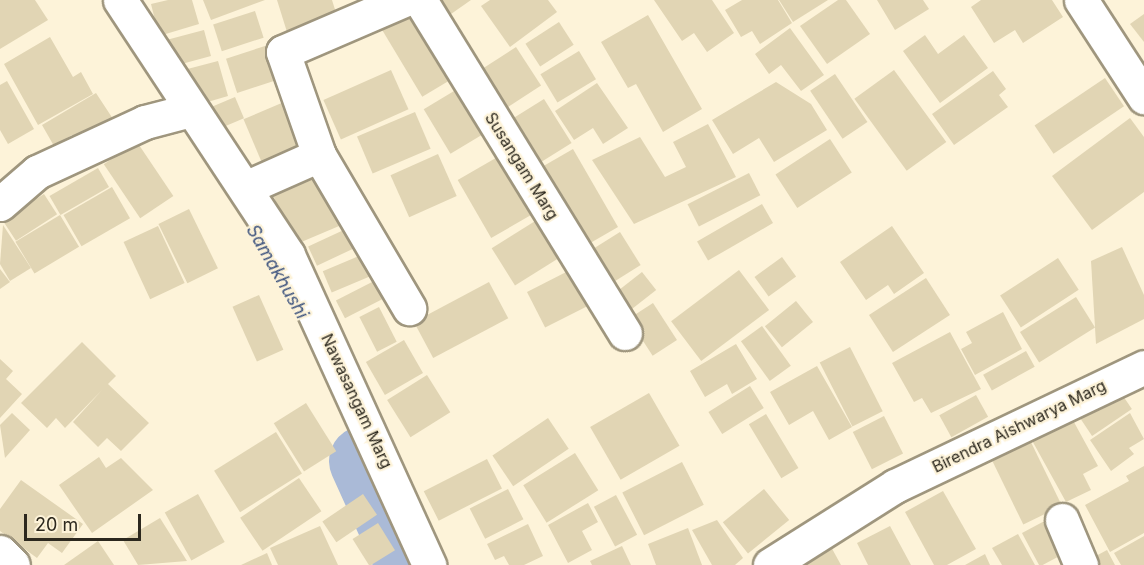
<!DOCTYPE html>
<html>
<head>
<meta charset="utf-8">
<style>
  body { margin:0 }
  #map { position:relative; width:1144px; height:565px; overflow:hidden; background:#fdf3d9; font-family:Inter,sans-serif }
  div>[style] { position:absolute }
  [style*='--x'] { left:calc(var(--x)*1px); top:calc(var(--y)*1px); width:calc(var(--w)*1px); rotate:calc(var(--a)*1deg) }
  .river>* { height:70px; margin:-35px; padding:0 35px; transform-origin:35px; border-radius:35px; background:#aabad7 }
  .building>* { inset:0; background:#e1d5b4; transform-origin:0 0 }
  .roads { filter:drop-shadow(2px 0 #9f967e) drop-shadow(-2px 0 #9f967e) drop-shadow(0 2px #9f967e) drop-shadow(0 -2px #9f967e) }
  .minor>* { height:33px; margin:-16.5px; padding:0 16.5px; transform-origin:16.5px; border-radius:16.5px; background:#fff }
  span { translate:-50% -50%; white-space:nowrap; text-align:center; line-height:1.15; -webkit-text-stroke:4.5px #fdf3d9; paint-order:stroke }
  .street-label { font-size:16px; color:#2c281e }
  .water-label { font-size:18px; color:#3d537e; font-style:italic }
  .scale { position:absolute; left:24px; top:514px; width:117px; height:27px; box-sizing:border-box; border:3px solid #2c281e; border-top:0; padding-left:8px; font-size:18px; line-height:21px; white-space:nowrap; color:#2c281e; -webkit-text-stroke:4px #fdf3d9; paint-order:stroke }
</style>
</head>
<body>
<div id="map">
  <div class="river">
    <i style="--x:364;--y:461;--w:114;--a:65.7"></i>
  </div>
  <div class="building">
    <i style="clip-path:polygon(0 0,35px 0,48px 20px,0 49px)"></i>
    <i style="clip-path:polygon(168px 0,192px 0,199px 24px,159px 36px,151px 4px)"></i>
    <i style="clip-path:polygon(203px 0,265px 0,211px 20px)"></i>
    <i style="clip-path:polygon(277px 0,332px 0,337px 16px,287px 32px)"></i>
    <i style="clip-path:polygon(441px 0,471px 0,451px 14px)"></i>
    <i style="clip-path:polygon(490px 0,548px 0,557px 12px,510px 47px,481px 6px)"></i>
    <i style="clip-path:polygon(654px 0,712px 0,734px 33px,707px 52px,694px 33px,682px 41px)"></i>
    <i style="clip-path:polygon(742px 0,778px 0,792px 23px,760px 44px,752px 31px,741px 37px,725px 10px)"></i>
    <i style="clip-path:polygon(779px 0,828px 0,793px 22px)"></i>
    <i style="clip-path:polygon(838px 0,846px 0,870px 34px,827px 64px,800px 26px)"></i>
    <i style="clip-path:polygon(877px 0,923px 0,929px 9px,895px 30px)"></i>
    <i style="clip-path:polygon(981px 0,1052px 0,1063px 17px,1023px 43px,1015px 30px,994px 43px,971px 7px)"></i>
    <i style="left:415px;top:9px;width:79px;height:39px;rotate:59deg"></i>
    <i style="left:255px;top:11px;width:28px;height:44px;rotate:72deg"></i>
    <i style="clip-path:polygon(1144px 14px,1144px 42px,1130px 24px)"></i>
    <i style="clip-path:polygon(648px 15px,702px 109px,663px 132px,636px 84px,628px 88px,601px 42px)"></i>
    <i style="left:559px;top:22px;width:27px;height:40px;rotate:57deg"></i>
    <i style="clip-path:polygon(790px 28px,824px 75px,801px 91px,781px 65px,769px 74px,755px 54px)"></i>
    <i style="left:204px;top:30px;width:27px;height:40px;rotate:75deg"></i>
    <i style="clip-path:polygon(925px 35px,938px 54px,964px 35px,988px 68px,940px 103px,903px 51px)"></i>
    <i style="clip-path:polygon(50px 37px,73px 77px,81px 72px,93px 94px,38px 125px,4px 64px)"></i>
    <i style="left:265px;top:46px;width:36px;height:41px;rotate:72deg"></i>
    <i style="left:516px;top:47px;width:46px;height:41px;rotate:57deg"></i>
    <i style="left:579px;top:51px;width:33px;height:45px;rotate:59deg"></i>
    <i style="clip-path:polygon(218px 61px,228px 96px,194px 106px,176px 72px)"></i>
    <i style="left:391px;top:70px;width:43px;height:74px;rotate:66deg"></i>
    <i style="left:894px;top:70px;width:89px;height:49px;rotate:54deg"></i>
    <i style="clip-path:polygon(993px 71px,1006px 89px,999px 95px,1008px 107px,954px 145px,932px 114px)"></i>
    <i style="left:835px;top:74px;width:58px;height:30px;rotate:56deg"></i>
    <i style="left:1105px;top:78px;width:34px;height:85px;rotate:56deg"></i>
    <i style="clip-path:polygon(7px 81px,34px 129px,8px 144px,0 130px,0 85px)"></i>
    <i style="clip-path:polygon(776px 82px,811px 104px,827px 130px,774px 162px,759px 138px,733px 154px,712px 120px)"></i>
    <i style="clip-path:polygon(597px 83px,628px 128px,603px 144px,593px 128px,574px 140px,555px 111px)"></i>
    <i style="left:464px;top:85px;width:52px;height:47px;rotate:59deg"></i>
    <i style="clip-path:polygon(96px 93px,115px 122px,78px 144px,72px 135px,54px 146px,42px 125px)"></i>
    <i style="left:235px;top:97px;width:23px;height:36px;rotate:67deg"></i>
    <i style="left:544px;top:99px;width:52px;height:42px;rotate:58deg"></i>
    <i style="left:284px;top:102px;width:48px;height:44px;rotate:67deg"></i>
    <i style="left:415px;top:112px;width:40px;height:63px;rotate:67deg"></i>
    <i style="clip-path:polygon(1130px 118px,1144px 137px,1144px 192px,1092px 230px,1052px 176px)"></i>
    <i style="clip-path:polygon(708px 124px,736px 177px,634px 224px,592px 160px,640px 137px,665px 177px,686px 167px,673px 142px)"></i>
    <i style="left:830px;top:139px;width:40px;height:65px;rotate:57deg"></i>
    <i style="left:137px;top:142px;width:65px;height:40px;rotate:56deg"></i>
    <i style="left:573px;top:149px;width:90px;height:43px;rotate:60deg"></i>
    <i style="left:438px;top:154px;width:46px;height:52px;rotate:66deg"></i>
    <i style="left:501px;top:155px;width:67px;height:50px;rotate:60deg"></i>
    <i style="left:98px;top:168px;width:22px;height:56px;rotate:60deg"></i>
    <i style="left:749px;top:173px;width:25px;height:69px;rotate:63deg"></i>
    <i style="left:321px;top:175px;width:54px;height:52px;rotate:67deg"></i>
    <i style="left:112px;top:187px;width:36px;height:56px;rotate:60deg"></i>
    <i style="left:44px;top:194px;width:24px;height:49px;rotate:57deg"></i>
    <i style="left:762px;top:204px;width:22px;height:75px;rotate:60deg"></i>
    <i style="left:189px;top:209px;width:66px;height:34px;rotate:64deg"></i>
    <i style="left:60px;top:215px;width:37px;height:52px;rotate:59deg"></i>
    <i style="left:540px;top:218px;width:44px;height:57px;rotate:58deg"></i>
    <i style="clip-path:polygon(3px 225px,31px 268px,10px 281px,0 264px)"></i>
    <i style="left:158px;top:226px;width:63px;height:38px;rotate:65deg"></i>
    <i style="clip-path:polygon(892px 226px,924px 273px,894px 294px,888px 285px,866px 300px,840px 262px)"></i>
    <i style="left:348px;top:228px;width:21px;height:44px;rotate:65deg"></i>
    <i style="left:620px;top:232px;width:39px;height:39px;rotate:58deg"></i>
    <i style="clip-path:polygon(1122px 247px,1144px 295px,1144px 319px,1096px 344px,1091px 261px)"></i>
    <i style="left:366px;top:253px;width:23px;height:47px;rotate:67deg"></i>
    <i style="left:782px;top:257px;width:24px;height:34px;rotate:54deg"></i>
    <i style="left:1058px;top:258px;width:38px;height:69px;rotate:57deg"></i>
    <i style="left:576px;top:267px;width:40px;height:55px;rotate:63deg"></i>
    <i style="clip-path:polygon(0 269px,10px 282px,0 289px)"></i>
    <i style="left:739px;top:270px;width:50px;height:85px;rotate:53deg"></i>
    <i style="left:642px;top:272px;width:23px;height:32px;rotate:52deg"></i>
    <i style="left:926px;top:278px;width:44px;height:68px;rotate:57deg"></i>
    <i style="left:376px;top:280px;width:20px;height:45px;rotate:63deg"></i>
    <i style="left:489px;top:282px;width:41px;height:85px;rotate:62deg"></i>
    <i style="left:259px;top:295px;width:60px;height:29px;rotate:66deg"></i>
    <i style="left:1076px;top:297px;width:36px;height:66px;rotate:58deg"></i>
    <i style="left:796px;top:301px;width:27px;height:40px;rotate:51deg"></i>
    <i style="left:653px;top:303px;width:44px;height:29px;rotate:57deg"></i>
    <i style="left:379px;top:307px;width:39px;height:22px;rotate:63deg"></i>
    <i style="clip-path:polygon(1003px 312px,1022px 349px,975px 375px,961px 349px,972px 343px,966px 332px)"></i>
    <i style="left:762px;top:326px;width:49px;height:26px;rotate:54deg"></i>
    <i style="clip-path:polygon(950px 332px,981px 389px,931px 413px,922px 398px,914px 402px,892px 363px)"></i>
    <i style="left:404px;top:340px;width:38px;height:44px;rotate:60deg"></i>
    <i style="clip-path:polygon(82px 342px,116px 376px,108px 384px,149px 423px,121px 451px,107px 438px,98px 447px,73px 422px,102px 390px,65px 428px,56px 418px,47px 428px,21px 403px)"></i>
    <i style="clip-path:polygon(736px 344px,757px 379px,732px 394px,727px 384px,705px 397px,690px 371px)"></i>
    <i style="left:850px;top:347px;width:72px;height:34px;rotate:63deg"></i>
    <i style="left:1026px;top:351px;width:18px;height:49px;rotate:61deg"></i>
    <i style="clip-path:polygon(0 359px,13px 371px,6px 379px,22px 394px,0 418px)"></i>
    <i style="clip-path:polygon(817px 366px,852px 427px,829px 440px,813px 411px,789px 425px,770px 392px)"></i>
    <i style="left:427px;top:375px;width:44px;height:47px;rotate:58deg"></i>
    <i style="left:750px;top:386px;width:26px;height:49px;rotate:58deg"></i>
    <i style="left:1119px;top:390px;width:23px;height:48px;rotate:56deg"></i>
    <i style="left:649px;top:393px;width:61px;height:68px;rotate:60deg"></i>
    <i style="left:976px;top:395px;width:25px;height:42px;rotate:61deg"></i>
    <i style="left:306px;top:403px;width:57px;height:38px;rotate:58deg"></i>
    <i style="clip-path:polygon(12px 413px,30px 430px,5px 458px,0 425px)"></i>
    <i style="clip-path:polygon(1069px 413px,1098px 466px,1083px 474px,1091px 490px,1066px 502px,1029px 435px)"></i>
    <i style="clip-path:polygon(1130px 413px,1144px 439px,1129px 448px,1134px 454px,1111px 471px,1090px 440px)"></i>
    <i style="left:766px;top:414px;width:63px;height:20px;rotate:59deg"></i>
    <i style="left:884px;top:416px;width:42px;height:35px;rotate:63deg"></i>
    <i style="left:548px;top:418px;width:37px;height:67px;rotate:56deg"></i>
    <i style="left:276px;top:432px;width:49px;height:73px;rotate:58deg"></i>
    <i style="left:1026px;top:432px;width:82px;height:43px;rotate:64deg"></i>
    <i style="left:575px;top:453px;width:44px;height:61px;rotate:58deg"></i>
    <i style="clip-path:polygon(99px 457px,106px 468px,121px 458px,153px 490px,92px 533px,59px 485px)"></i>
    <i style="left:487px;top:459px;width:33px;height:71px;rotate:63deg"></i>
    <i style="left:682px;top:462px;width:48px;height:67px;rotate:63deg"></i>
    <i style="clip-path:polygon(1144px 466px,1144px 533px,1110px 552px,1085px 505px,1129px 481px,1126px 476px)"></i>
    <i style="left:299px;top:478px;width:40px;height:71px;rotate:56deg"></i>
    <i style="clip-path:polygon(21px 480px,83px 524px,62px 553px,48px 543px,37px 558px,0 531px,0 509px)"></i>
    <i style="left:508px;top:489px;width:34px;height:43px;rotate:63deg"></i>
    <i style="left:764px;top:489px;width:40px;height:53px;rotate:51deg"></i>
    <i style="clip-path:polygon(943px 491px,976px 549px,947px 565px,934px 565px,905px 512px)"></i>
    <i style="left:198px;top:494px;width:55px;height:38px;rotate:61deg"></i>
    <i style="left:363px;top:494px;width:25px;height:49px;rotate:56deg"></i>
    <i style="left:616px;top:495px;width:45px;height:25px;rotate:62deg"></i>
    <i style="clip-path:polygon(588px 503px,598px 522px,582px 531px,592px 550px,568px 563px,548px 525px)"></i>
    <i style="left:1052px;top:517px;width:38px;height:34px;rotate:62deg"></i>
    <i style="clip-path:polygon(160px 518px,187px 561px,138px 565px,123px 540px)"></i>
    <i style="clip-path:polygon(717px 520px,743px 558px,735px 565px,712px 565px,692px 530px)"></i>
    <i style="left:378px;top:523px;width:32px;height:30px;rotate:58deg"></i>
    <i style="clip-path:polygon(528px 524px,543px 556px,524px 565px,509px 565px,504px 556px,495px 560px,487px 544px)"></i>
    <i style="clip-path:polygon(320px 526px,338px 565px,278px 565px,270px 548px)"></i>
    <i style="clip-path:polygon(890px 526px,911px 565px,868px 565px,857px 543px)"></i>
    <i style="clip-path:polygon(688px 528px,702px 565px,656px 565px,648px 544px)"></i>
    <i style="clip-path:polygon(1018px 534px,1035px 565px,1002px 565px,992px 548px)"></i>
    <i style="clip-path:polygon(1144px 536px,1144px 565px,1121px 565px,1114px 553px)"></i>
    <i style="clip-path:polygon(98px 541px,114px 565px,64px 565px)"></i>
    <i style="clip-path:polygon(830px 545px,841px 565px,793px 565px)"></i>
    <i style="clip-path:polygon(622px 546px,631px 565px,592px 565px,590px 561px)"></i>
    <i style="clip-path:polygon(1107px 550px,1115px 565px,1084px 565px,1083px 563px)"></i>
    <i style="clip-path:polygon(267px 553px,272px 565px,241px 565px)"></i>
    <i style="clip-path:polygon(985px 554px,990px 565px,965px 565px)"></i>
  </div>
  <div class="roads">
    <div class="minor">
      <i style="--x:120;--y:0;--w:305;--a:56.6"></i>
      <i style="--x:288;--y:255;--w:341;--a:65.5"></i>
      <i style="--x:420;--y:0;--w:391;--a:58.4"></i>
      <i style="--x:1081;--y:0;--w:116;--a:57"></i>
      <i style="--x:319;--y:155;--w:178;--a:59.5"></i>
      <i style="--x:245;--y:188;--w:81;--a:-24"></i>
      <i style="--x:319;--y:155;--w:109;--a:-109.3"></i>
      <i style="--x:283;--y:52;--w:132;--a:-23.3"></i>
      <i style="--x:0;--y:204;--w:49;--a:-40.9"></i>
      <i style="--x:37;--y:172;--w:119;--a:-24.8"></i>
      <i style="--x:145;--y:122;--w:48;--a:-14.6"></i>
      <i style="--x:1062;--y:520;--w:49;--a:67.1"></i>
      <i style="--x:0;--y:552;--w:18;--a:45"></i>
      <i style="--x:770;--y:565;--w:148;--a:-32.3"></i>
      <i style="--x:895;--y:486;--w:276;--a:-25.5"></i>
    </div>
  </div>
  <div class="street-label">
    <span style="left:522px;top:166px;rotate:58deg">Susangam Marg</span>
    <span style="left:357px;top:401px;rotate:65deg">Nawasangam Marg</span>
    <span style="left:1019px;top:426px;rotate:-26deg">Birendra Aishwarya Marg</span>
  </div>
  <div class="water-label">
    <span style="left:277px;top:272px;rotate:60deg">Samakhushi</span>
  </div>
  <div class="scale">20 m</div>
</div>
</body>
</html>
